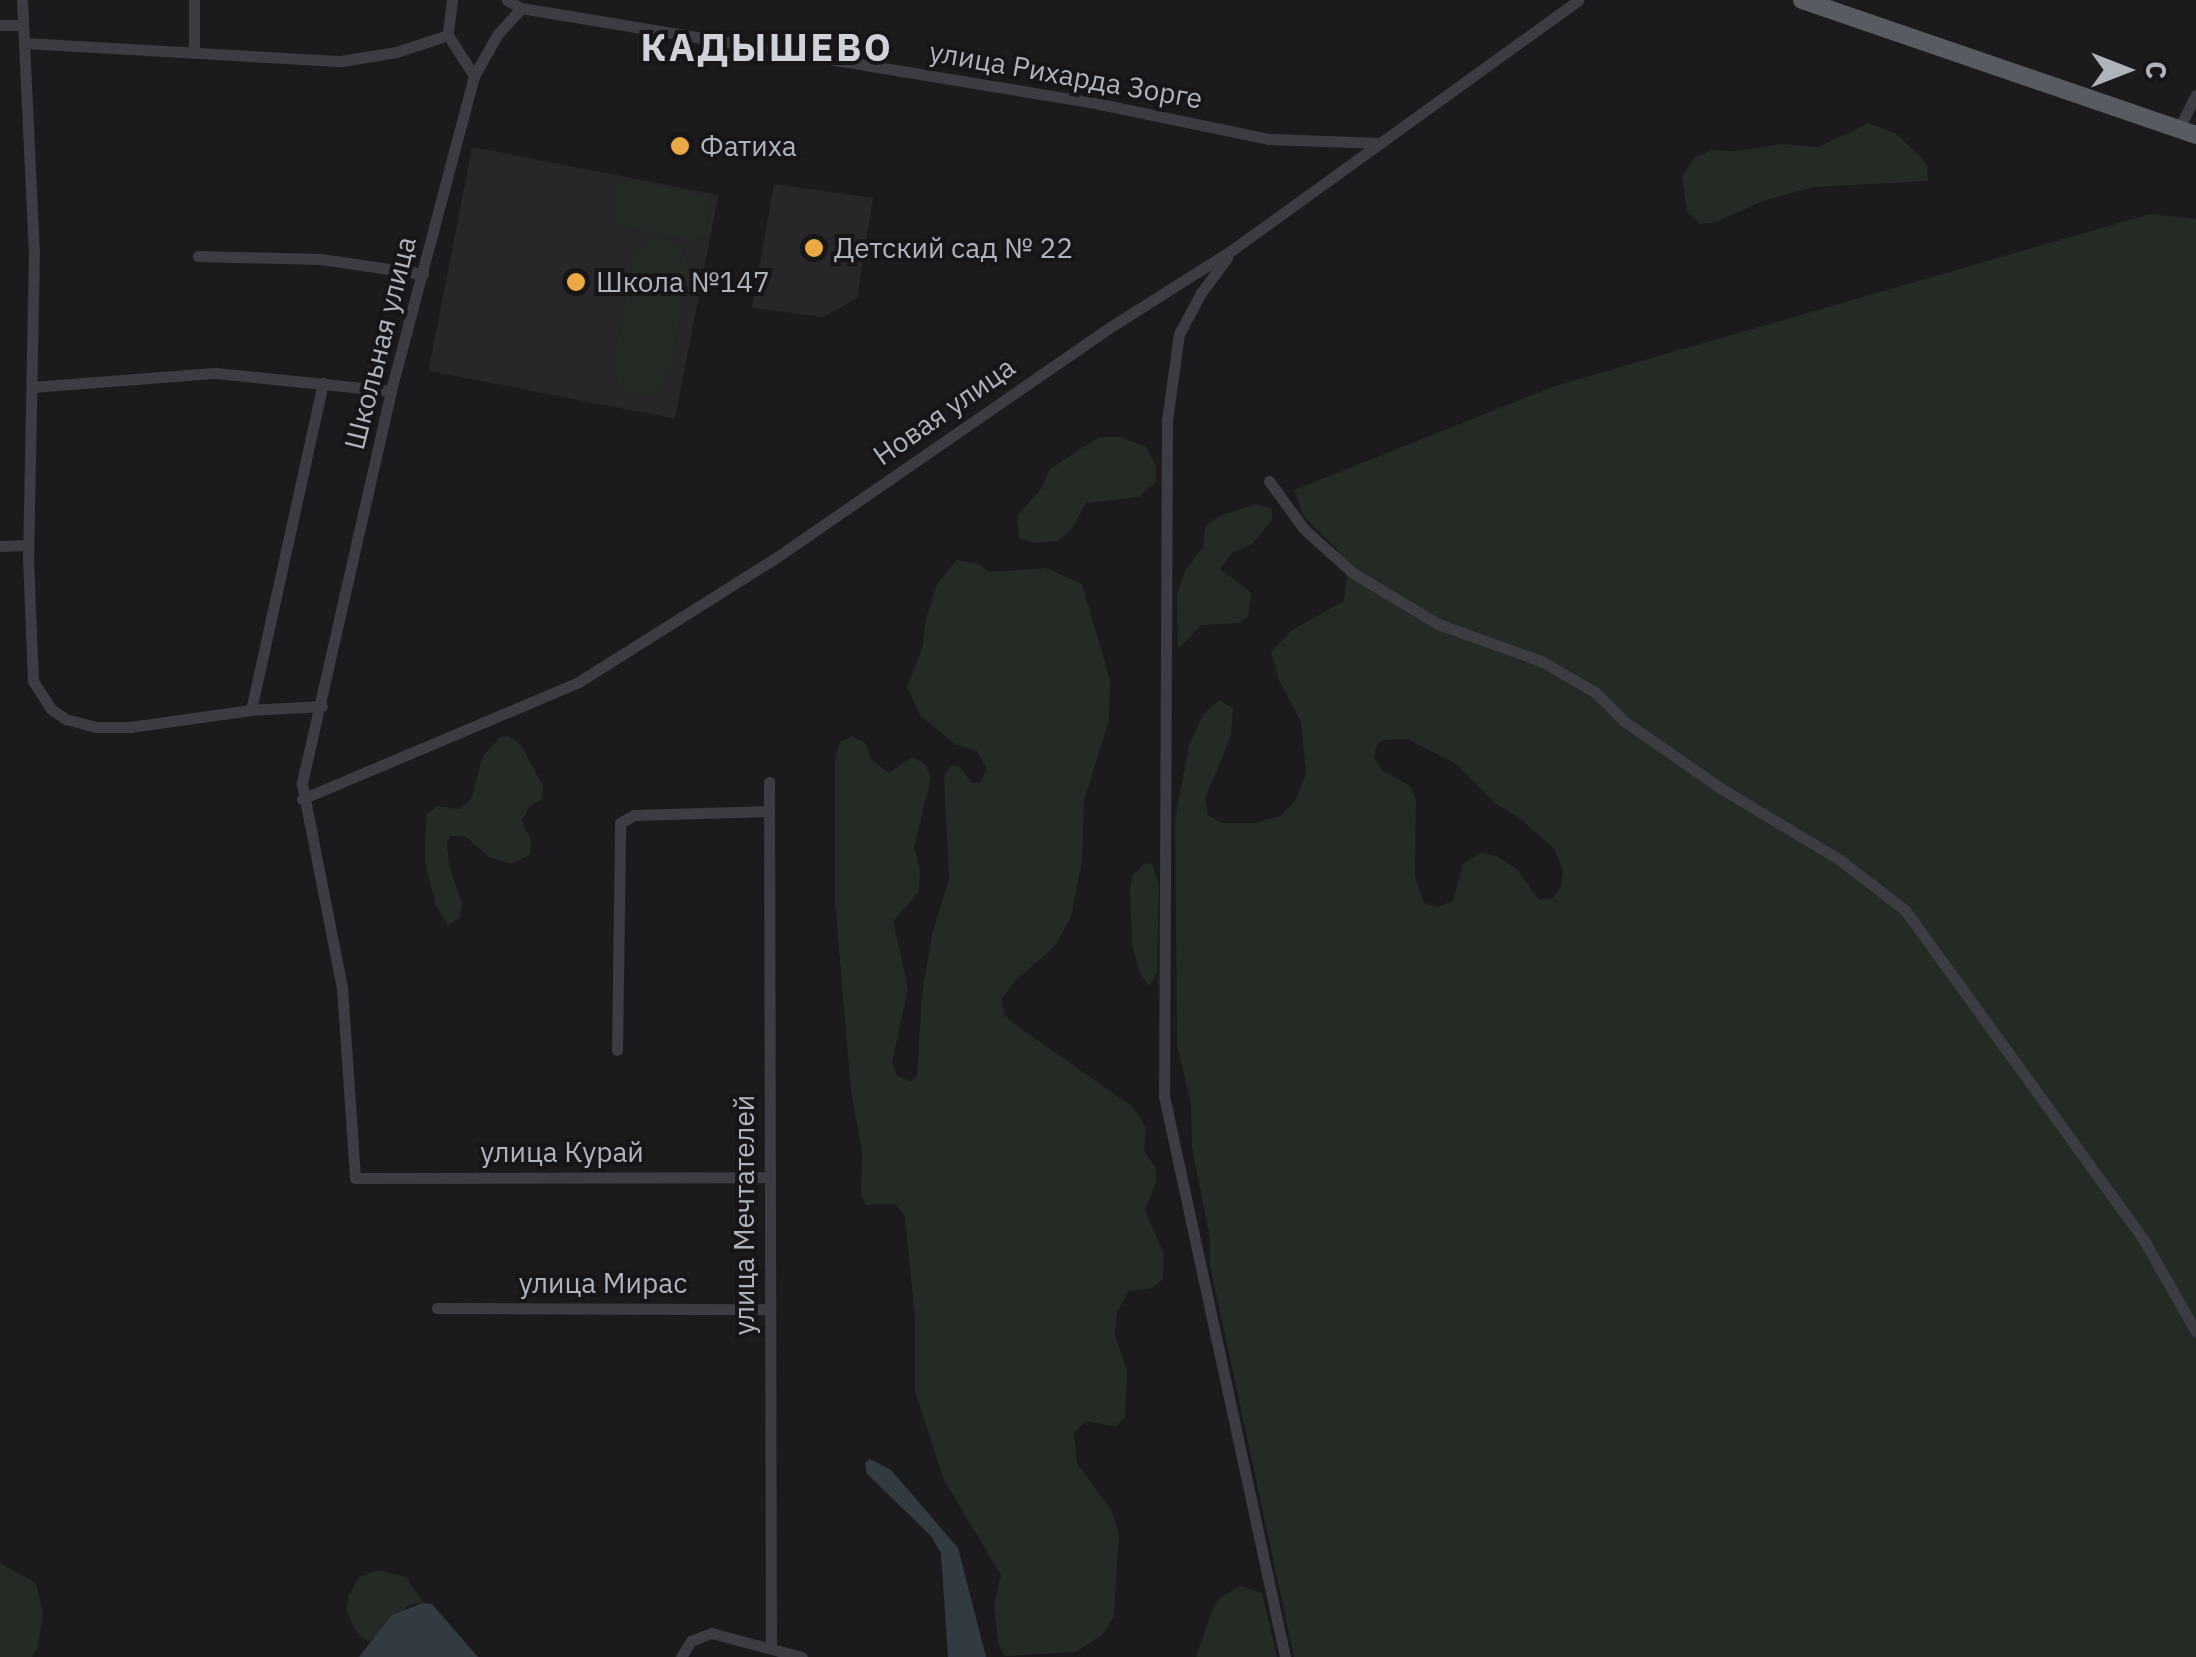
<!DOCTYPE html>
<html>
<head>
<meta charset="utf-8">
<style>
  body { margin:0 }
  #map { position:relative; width:2196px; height:1657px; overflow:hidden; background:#1b1b1d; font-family:"IBM Plex Sans",sans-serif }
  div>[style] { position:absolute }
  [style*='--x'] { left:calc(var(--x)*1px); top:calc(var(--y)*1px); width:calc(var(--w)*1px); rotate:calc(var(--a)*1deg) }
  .built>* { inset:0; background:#27272a; transform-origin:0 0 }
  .green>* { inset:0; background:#232b24 }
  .water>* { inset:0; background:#313b41 }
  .minor>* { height:11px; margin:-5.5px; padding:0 5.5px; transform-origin:5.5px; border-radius:5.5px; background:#3c3d42 }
  .primary>* { height:18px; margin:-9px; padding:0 9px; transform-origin:9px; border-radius:9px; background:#585b61 }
  .dots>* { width:28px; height:28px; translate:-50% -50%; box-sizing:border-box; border:5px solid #161618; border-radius:50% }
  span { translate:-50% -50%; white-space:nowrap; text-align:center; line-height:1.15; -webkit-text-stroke:8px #161618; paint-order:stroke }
  .street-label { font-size:28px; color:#aeb3bc }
  .poi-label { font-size:28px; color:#aeb3bc }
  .left { translate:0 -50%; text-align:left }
  .district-label { font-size:38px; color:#cfd2d8; font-weight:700; letter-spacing:2.5px }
  .north { position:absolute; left:2076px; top:20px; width:100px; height:100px; -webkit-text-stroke:8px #161618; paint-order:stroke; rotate:90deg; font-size:28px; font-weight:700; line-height:40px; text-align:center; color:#aeb3bc }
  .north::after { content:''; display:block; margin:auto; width:35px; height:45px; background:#aeb3bc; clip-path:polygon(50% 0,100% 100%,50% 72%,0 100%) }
</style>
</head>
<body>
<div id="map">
  <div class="built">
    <i style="left:472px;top:147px;width:251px;height:228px;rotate:11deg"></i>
    <i style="clip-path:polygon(774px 184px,873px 198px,857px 298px,823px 317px,752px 308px)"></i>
  </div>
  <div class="green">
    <i style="clip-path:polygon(1869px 123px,1896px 134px,1918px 154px,1927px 165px,1928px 181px,1815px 187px,1762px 201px,1717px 222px,1700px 224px,1687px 212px,1682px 177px,1694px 158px,1712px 150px,1738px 151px,1781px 144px,1818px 147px)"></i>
    <i style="clip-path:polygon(625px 180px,704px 195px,710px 205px,706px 234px,694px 241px,618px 225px,611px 215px,615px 188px)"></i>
    <i style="clip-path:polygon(evenodd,2150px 214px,2196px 219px,2196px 1657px,1294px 1657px,1210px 1265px,1210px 1238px,1192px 1148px,1191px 1105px,1177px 1045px,1175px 820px,1189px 745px,1203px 715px,1219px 700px,1233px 708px,1231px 736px,1205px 799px,1208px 815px,1222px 823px,1254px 823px,1280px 816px,1296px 800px,1306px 773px,1301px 722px,1279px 680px,1271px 652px,1292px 630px,1344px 601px,1348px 566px,1336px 548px,1304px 517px,1294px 490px,1555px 386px,2150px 214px,1408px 739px,1456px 764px,1495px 803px,1521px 819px,1554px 849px,1563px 871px,1561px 886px,1553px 898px,1539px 900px,1517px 869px,1497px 856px,1480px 853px,1463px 864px,1453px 901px,1438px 907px,1424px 903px,1415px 876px,1416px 800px,1410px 786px,1383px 771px,1374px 758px,1377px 744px,1384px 740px,1408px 739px)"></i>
    <i style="clip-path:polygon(660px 237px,683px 249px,688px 270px,668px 379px,658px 391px,637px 396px,619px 385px,614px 363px,634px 255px,644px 242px)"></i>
    <i style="clip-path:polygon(1099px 437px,1120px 437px,1146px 447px,1156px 466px,1156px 482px,1138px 497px,1086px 503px,1071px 530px,1058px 541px,1034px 543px,1019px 538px,1017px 516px,1041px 489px,1050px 469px)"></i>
    <i style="clip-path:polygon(1256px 504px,1272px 509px,1272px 520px,1253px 543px,1232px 553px,1220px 569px,1251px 592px,1248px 617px,1238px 623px,1201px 625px,1178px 649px,1177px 594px,1185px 571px,1203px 547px,1205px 527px,1219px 516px)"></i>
    <i style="clip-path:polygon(957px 560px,979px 564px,989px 572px,1046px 568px,1082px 584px,1110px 680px,1109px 720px,1084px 801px,1082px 861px,1071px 917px,1055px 946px,1016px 980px,1001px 1000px,1005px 1015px,1017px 1026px,1133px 1107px,1146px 1128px,1144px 1151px,1156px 1168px,1156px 1182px,1145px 1210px,1164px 1254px,1163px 1279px,1152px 1288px,1129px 1291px,1117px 1312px,1115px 1335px,1127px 1371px,1125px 1417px,1115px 1427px,1086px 1421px,1074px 1432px,1077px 1463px,1111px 1510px,1119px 1533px,1114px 1616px,1102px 1635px,1076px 1652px,1005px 1656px,998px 1643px,994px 1604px,1001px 1575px,944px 1480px,915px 1391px,915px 1317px,905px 1216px,895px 1204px,866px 1205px,861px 1195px,862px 1152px,851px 1091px,835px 902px,835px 758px,840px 742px,852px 736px,865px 743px,871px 759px,889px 773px,913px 757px,925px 764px,931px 778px,914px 847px,920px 869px,919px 892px,893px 921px,908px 989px,892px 1062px,897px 1076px,911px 1081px,917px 1076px,922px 994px,932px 934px,949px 879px,944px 776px,952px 765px,959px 766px,972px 783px,980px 782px,987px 770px,977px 751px,955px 744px,920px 715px,907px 687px,923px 646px,925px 622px,937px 584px)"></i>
    <i style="clip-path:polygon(508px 736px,521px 745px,543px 786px,542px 799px,529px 807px,522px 821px,531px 840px,530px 855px,511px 864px,489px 857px,466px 837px,451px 836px,447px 842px,449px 866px,462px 903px,460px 918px,448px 925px,436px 906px,425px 862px,426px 815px,437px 806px,459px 809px,471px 800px,483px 756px,500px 737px)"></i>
    <i style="clip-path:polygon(1152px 863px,1159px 885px,1157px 973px,1149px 986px,1140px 974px,1132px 945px,1130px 890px,1133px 875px,1144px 864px)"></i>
    <i style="clip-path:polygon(0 1563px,36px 1583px,43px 1613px,38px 1647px,32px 1657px,0 1657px)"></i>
    <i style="clip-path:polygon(379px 1570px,406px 1577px,423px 1603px,409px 1605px,369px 1642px,356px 1632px,347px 1611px,348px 1597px,359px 1577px)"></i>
    <i style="clip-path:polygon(1241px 1586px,1262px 1593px,1277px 1657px,1196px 1657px,1213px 1608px,1222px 1596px)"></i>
  </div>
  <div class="water">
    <i style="clip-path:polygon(870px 1459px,891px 1470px,958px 1548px,986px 1657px,948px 1657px,941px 1553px,931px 1536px,867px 1474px,865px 1463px)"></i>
    <i style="clip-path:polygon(423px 1603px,432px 1604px,478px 1657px,359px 1657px,392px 1615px)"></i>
  </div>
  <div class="minor">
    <i style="--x:22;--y:0;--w:250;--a:87.3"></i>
    <i style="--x:34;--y:250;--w:308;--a:91.1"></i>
    <i style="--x:28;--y:558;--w:123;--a:87.7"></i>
    <i style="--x:33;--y:681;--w:33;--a:57"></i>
    <i style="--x:51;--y:709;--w:18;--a:34"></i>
    <i style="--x:66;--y:719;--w:31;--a:15"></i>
    <i style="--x:96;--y:727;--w:34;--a:0"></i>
    <i style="--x:130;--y:727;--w:122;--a:-8"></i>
    <i style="--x:251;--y:710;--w:71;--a:-3.2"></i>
    <i style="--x:194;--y:0;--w:53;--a:90"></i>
    <i style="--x:452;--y:0;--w:35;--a:97"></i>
    <i style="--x:448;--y:35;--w:49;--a:57.6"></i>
    <i style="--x:474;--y:76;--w:326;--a:104.8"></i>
    <i style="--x:391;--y:391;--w:403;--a:102.8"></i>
    <i style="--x:302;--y:784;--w:207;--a:78.9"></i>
    <i style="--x:342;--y:987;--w:191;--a:86.1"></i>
    <i style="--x:355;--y:1178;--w:414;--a:-0.1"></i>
    <i style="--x:507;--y:0;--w:16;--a:30"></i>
    <i style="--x:521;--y:8;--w:582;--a:9.4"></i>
    <i style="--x:1095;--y:103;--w:178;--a:11.7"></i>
    <i style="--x:1269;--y:139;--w:112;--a:2"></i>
    <i style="--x:0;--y:25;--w:23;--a:0"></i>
    <i style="--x:25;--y:43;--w:317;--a:3.3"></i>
    <i style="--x:341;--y:61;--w:56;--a:-9.3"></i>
    <i style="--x:396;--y:52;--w:55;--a:-18.1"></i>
    <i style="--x:474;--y:76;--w:47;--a:-60.7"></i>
    <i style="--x:497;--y:35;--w:36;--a:-48"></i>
    <i style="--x:2179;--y:128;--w:37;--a:-63"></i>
    <i style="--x:198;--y:256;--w:123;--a:1.4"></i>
    <i style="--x:321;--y:259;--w:103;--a:8.4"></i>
    <i style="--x:1227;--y:258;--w:44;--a:126.6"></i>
    <i style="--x:1201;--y:293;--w:47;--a:118.2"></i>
    <i style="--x:1179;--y:334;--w:87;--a:97.9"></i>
    <i style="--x:1167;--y:420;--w:676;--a:90.25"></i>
    <i style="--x:1164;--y:1096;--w:574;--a:77.83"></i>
    <i style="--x:32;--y:387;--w:185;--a:-4.4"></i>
    <i style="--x:216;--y:373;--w:176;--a:5.9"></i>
    <i style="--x:1269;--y:481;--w:59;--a:53.9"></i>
    <i style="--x:1304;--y:529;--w:66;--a:41.9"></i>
    <i style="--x:1353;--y:573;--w:99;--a:31"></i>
    <i style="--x:1438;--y:624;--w:109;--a:19.8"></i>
    <i style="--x:1541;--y:661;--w:62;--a:29.9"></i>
    <i style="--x:1595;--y:692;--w:41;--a:45"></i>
    <i style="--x:1624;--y:721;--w:119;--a:34.8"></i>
    <i style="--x:1722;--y:789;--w:138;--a:31"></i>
    <i style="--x:1840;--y:860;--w:82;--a:37.6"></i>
    <i style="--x:1905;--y:910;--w:410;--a:54.1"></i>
    <i style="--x:2145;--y:1242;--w:103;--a:60.5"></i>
    <i style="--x:0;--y:546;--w:28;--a:-2"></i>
    <i style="--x:251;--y:710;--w:335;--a:-77.6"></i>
    <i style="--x:769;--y:782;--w:865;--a:89.87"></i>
    <i style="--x:302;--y:799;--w:298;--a:-22.9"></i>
    <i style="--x:577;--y:683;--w:236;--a:-32.2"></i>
    <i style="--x:777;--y:557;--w:407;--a:-34.6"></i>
    <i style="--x:1112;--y:326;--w:142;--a:-32.3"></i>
    <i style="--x:1232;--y:250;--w:427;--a:-35.8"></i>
    <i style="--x:617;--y:1050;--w:227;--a:-89.2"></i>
    <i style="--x:620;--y:823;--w:16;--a:-30"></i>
    <i style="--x:634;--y:815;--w:135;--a:-1.7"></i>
    <i style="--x:437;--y:1308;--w:331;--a:0.2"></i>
    <i style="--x:681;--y:1657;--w:19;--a:-58"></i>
    <i style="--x:691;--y:1641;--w:22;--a:-22"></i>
    <i style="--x:711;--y:1633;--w:94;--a:14.8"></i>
  </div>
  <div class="primary">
    <i style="--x:1802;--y:0;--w:416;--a:18.9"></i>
  </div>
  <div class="dots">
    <i style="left:680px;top:146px;background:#eba945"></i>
    <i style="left:814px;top:248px;background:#eba945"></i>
    <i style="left:576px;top:282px;background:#eba945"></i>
  </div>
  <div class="street-label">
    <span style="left:1066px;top:75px;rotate:10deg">улица Рихарда Зорге</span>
    <span style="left:380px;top:343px;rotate:-76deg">Школьная улица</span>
    <span style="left:944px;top:411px;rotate:-35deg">Новая улица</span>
    <span style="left:562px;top:1152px">улица Курай</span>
    <span style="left:744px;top:1215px;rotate:-90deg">улица Мечтателей</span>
    <span style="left:603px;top:1283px">улица Мирас</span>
  </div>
  <div class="poi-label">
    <span class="left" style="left:700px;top:146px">Фатиха</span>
    <span class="left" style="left:834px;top:248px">Детский сад № 22</span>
    <span class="left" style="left:596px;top:282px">Школа №147</span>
  </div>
  <div class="district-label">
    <span style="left:767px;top:47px">КАДЫШЕВО</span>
  </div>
  <div class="north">С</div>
</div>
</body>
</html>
